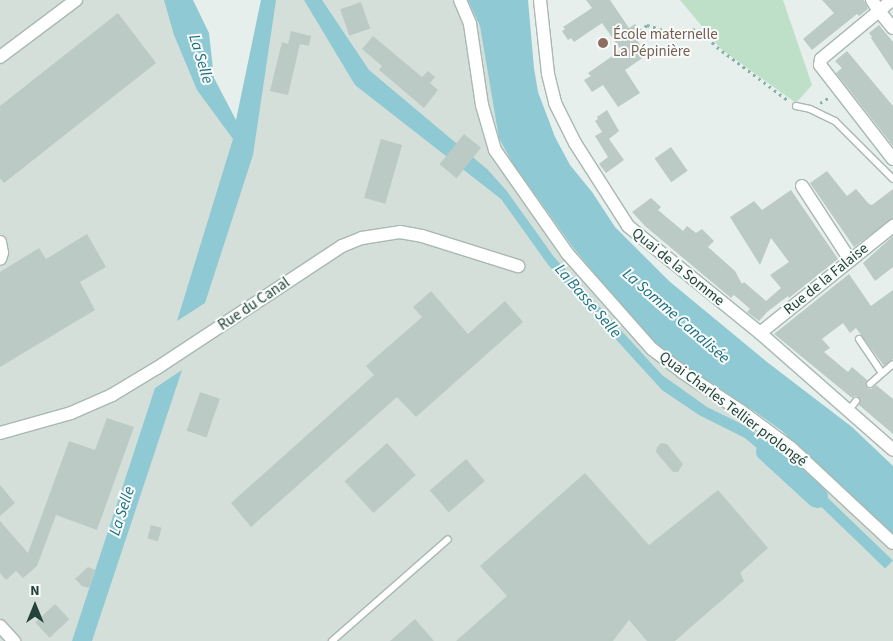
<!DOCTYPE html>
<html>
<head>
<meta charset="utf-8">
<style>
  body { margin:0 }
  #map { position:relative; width:893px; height:641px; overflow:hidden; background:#e6efeb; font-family:"Source Sans 3",sans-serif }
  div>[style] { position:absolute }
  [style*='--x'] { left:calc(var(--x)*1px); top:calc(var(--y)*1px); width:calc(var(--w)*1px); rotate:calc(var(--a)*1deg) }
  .built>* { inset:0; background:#d4dfda }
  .green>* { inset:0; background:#bfe0c8 }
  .water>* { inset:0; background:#8ec9d4; transform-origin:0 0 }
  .river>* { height:22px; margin:-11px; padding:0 11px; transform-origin:11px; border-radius:11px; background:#8ec9d4 }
  .building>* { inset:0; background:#bbcac4; transform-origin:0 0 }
  .path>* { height:2.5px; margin-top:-1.25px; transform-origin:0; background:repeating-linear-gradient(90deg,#86b3a5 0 2.5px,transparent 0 6.5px) }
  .roads { filter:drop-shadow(1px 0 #a8b8b2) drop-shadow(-1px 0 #a8b8b2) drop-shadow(0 1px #a8b8b2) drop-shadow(0 -1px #a8b8b2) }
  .lane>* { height:6px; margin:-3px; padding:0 3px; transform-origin:3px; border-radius:3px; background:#fff }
  .street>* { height:12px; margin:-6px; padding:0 6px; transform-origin:6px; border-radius:6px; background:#fff }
  .dots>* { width:14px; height:14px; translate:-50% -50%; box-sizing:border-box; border:2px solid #f7fbf9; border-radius:50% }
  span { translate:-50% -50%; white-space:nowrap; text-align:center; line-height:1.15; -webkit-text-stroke:4px #f7fbf9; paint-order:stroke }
  .education-label { font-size:15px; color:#785e54 }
  .left { translate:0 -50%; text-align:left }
  .street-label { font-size:15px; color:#24423a }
  .water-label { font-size:16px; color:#1c6f80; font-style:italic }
  .north { position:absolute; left:10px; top:581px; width:50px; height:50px; -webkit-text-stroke:4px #f7fbf9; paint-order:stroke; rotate:0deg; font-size:14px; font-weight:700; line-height:20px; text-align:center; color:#24423a }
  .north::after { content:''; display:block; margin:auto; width:18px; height:22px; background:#24423a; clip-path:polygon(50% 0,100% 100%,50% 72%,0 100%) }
</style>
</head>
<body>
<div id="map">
  <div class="built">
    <i style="clip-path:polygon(0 0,176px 0,238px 140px,264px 0,510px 0,518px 148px,666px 342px,893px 542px,893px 641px,0 641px)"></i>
  </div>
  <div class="green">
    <i style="clip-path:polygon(680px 0,783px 0,812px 85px,796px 103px,721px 49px)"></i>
  </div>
  <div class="water">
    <i style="clip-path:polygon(164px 0,193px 0,209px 33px,214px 78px,236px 120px,261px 0,276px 0,253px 155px,205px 303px,177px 321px,233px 139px,197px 90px,174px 35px)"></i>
    <i style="clip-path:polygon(304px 0,322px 0,369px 70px,487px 169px,506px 190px,554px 257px,662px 375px,707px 407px,748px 427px,794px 467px,789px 475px,745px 438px,699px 415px,662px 390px,549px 266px,501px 199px,355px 85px)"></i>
    <i style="clip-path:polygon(468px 0,528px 0,534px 68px,538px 92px,555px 137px,570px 165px,592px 192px,615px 227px,669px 281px,767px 362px,852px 427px,893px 466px,893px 537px,782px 431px,754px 411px,692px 376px,649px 341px,572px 246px,512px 162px,499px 138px,480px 26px)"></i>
    <i style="clip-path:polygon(182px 370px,92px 641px,72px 641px,155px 388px)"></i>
    <i style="left:800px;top:471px;width:129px;height:11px;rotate:44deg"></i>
  </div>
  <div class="river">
    <i style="--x:767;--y:451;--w:68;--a:42.6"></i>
  </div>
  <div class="building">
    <i style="clip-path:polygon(586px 0,610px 0,629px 28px,635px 24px,644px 36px,637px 40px,647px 55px,625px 70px,640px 93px,618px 107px,603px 85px,592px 92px,584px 80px,591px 76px,588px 73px,621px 50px,602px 23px,574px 42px,571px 38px,568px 40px,562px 31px,565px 29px,563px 27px,592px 8px)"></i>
    <i style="clip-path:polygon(822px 0,864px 0,868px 9px,859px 16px,857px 14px,812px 50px,803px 39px,834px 13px)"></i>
    <i style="left:361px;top:2px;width:28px;height:22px;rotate:71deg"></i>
    <i style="clip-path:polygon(118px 13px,156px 63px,4px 183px,0 178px,0 106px)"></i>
    <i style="clip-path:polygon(879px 25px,893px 42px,893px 71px,871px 38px,872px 37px,869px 33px)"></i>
    <i style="clip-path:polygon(291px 31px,311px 36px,309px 46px,300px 44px,288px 95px,270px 91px,282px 42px,288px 44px)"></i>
    <i style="clip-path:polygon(373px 36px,422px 77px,428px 71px,435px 77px,430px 83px,438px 90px,424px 108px,379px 70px,382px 66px,362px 49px)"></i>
    <i style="clip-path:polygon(847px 51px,893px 106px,893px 146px,836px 73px,842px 68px,835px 61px)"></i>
    <i style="clip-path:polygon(607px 110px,619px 131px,609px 139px,624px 160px,606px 173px,599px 164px,608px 157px,595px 136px,602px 132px,595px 121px,598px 119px,597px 117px)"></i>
    <i style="left:464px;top:134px;width:22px;height:39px;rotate:39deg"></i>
    <i style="left:381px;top:139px;width:22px;height:61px;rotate:16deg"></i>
    <i style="left:671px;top:147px;width:29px;height:20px;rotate:55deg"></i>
    <i style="clip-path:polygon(827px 171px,847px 196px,856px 189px,869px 204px,872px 205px,893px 189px,893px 218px,854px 247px,810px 183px)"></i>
    <i style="clip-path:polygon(791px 190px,838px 259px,789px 298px,788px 296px,767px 312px,759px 321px,747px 312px,750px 309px,734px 295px,731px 298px,719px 288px,645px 226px,632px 212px,651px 198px,661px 207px,658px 210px,683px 231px,687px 226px,696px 233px,702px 229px,714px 241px,708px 247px,735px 271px,742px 284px,744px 282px,766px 301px,781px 288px,770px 275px,789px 262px,771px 238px,760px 265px,730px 217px,754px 201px,762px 210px)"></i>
    <i style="clip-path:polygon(87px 234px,106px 267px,80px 282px,95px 310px,0 367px,0 272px,39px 248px,46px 259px)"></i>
    <i style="clip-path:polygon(893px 236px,893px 267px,875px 281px,863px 263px)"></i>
    <i style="clip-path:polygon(849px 274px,871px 306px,893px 290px,893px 359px,884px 366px,856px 328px,850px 333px,843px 323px,822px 339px,830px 348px,824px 352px,848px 372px,852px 367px,867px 380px,867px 388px,871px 389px,876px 385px,893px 399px,893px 434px,859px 405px,859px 397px,855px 396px,852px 398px,774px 334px)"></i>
    <i style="clip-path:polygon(431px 291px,468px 334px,505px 301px,523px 322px,416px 417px,397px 397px,251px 527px,231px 503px,374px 375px,366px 366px,422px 317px,413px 307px)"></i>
    <i style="left:200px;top:392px;width:21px;height:41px;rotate:19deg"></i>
    <i style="clip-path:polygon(107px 418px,134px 427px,97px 530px,56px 515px,37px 566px,23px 578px,16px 571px,6px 580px,0 573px,0 521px,28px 553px,69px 441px,95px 450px)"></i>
    <i style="left:387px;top:443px;width:43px;height:57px;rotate:48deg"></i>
    <i style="clip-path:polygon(661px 443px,667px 444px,683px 464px,678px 472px,673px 472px,656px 452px,657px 447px)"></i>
    <i style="left:466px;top:459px;width:29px;height:48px;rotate:49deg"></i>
    <i style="clip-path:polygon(585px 473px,649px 545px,718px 490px,768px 548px,740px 573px,744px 581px,675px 641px,647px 641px,629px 620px,613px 641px,456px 641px,507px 596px,480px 566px)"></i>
    <i style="clip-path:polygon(0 485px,15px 503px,0 516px)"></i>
    <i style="left:151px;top:525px;width:11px;height:14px;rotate:15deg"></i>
    <i style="clip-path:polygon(88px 567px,95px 570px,89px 588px,82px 586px,75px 579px)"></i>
    <i style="left:55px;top:604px;width:21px;height:27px;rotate:47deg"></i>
    <i style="clip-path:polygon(415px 619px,434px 641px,390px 641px)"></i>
  </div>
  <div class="path">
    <i style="--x:640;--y:31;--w:9;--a:-41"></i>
    <i style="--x:647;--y:25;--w:27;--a:17"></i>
    <i style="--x:673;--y:33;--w:25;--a:-9"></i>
    <i style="--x:698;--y:29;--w:26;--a:43"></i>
    <i style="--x:717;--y:47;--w:90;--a:36.9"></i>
    <i style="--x:820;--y:103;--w:12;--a:-31"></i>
  </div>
  <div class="roads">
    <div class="lane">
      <i style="--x:796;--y:106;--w:14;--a:12"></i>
      <i style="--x:810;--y:109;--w:28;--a:26"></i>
      <i style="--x:835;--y:121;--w:82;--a:45"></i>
      <i style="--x:859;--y:339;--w:41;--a:55.9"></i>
      <i style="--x:870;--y:384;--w:30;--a:-41"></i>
      <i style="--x:848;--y:411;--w:13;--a:-51"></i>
      <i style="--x:332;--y:641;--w:154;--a:-41.3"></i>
    </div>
    <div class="street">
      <i style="--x:460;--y:0;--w:26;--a:67"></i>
      <i style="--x:470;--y:24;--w:82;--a:81.6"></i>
      <i style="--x:482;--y:105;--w:47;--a:73.9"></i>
      <i style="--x:495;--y:150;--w:126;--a:55"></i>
      <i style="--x:567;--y:253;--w:128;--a:48.5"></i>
      <i style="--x:652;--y:349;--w:38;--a:37"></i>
      <i style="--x:682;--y:372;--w:71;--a:33.5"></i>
      <i style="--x:741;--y:411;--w:62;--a:36.5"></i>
      <i style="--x:791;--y:448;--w:139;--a:43"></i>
      <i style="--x:540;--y:0;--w:74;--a:83.8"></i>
      <i style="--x:548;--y:74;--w:30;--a:76"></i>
      <i style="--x:555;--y:103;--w:45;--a:63.4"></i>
      <i style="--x:575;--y:143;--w:98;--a:57.4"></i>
      <i style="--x:628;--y:226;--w:170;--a:39"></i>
      <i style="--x:760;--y:333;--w:177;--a:41.3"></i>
      <i style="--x:872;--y:0;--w:13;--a:58"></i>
      <i style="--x:879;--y:11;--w:75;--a:140.4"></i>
      <i style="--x:821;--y:59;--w:6;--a:99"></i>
      <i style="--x:820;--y:65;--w:119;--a:52.2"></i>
      <i style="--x:892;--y:0;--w:17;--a:140"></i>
      <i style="--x:879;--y:11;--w:22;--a:51"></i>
      <i style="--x:0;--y:57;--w:95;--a:-36.9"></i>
      <i style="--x:802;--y:186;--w:88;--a:57"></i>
      <i style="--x:0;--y:242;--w:11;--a:80"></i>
      <i style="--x:2;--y:253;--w:6;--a:108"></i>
      <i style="--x:760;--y:333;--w:171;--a:-38.8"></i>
      <i style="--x:0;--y:433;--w:74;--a:-15.7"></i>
      <i style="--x:71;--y:413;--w:45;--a:-23.7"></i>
      <i style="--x:112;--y:395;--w:52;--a:-31"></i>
      <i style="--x:157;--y:368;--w:222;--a:-33.4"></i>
      <i style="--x:342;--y:246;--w:22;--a:-22"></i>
      <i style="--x:362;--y:238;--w:38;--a:-9"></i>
      <i style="--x:400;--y:232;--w:22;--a:10"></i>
      <i style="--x:422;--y:236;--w:101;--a:17.4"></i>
      <i style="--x:0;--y:626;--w:21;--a:47"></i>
    </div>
  </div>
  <div class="dots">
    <i style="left:603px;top:43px;background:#8d6e63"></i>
  </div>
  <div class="education-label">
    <span class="left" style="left:613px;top:43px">École maternelle<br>La Pépinière</span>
  </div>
  <div class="street-label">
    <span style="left:678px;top:267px;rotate:39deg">Quai de la Somme</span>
    <span style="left:826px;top:279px;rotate:-39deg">Rue de la Falaise</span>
    <span style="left:254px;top:304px;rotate:-34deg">Rue du Canal</span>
    <span style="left:733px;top:409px;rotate:37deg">Quai Charles Tellier prolongé</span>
  </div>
  <div class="water-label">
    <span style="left:201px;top:59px;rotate:73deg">La Selle</span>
    <span style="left:588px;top:301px;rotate:49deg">La Basse Selle</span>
    <span style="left:676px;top:316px;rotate:41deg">La Somme Canalisée</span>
    <span style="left:122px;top:511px;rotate:-72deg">La Selle</span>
  </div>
  <div class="north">N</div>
</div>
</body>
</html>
